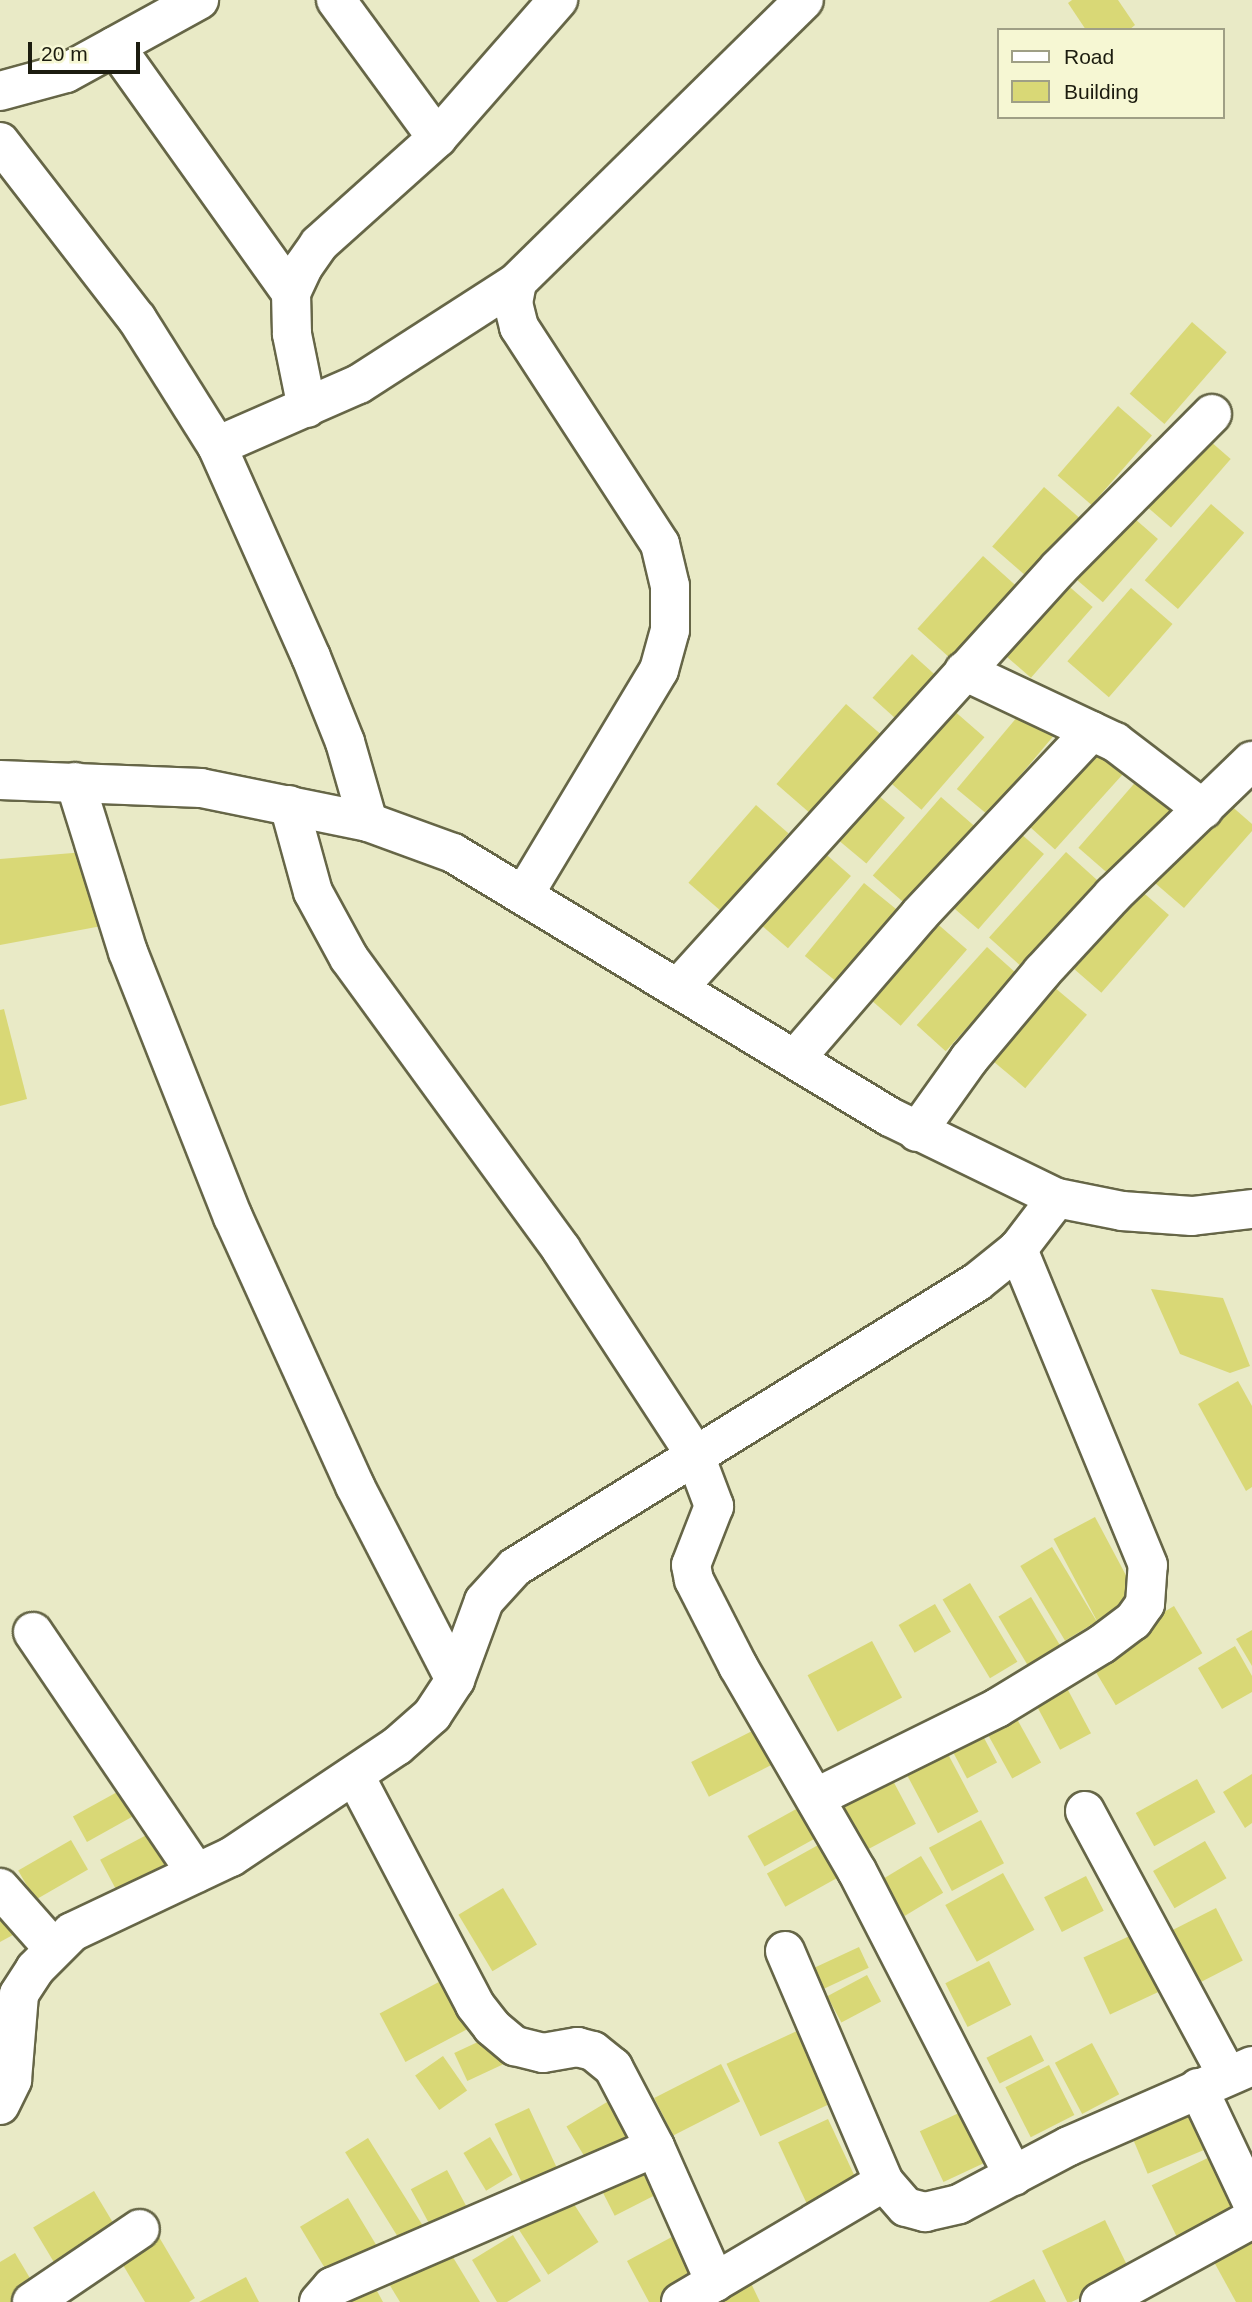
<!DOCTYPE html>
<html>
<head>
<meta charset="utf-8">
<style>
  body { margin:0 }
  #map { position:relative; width:1252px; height:2302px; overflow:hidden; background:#e9eac6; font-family:Arial,sans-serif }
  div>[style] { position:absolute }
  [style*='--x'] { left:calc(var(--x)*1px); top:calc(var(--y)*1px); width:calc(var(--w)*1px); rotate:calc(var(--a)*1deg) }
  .building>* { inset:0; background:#d9d876; transform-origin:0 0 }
  .roads { filter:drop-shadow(2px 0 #666647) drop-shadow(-2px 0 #666647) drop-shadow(0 2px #666647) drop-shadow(0 -2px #666647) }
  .minor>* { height:38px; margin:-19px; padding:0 19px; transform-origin:19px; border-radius:19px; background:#fff }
  .primary>* { height:38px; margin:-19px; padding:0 19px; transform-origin:19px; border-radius:19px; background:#fff }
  span { translate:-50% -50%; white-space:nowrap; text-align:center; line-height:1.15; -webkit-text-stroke:7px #f6f7d3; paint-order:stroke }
  .legend { position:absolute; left:997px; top:28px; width:228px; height:91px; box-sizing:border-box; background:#f6f7d3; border:2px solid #9f9f85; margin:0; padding:9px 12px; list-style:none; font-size:21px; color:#1c1c0f }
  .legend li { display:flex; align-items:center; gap:14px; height:35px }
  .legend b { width:35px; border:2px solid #9f9f85 }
  .scale { position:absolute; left:28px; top:42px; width:112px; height:32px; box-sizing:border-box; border:4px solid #1c1c0f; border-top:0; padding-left:9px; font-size:21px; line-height:24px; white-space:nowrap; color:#1c1c0f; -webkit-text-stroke:5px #f6f7d3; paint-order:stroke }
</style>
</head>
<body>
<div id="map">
  <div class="building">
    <i style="clip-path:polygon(1072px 0,1118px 0,1135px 25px,1129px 30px,1086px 30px,1068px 3px)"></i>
    <i style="left:1192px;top:322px;width:46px;height:95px;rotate:41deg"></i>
    <i style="left:1118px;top:406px;width:45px;height:92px;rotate:41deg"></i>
    <i style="left:1202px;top:434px;width:38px;height:91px;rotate:41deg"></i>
    <i style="left:1044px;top:487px;width:46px;height:79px;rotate:41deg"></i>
    <i style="left:1211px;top:504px;width:44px;height:101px;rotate:41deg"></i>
    <i style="left:1127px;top:512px;width:41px;height:84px;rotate:41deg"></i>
    <i style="left:983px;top:556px;width:46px;height:98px;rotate:42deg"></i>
    <i style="left:1064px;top:582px;width:38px;height:94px;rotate:41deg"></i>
    <i style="left:1131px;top:588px;width:55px;height:97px;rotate:41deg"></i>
    <i style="left:912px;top:654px;width:47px;height:59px;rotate:42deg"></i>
    <i style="left:846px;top:704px;width:48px;height:106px;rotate:41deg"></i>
    <i style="left:952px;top:709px;width:43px;height:96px;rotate:41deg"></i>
    <i style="left:1023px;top:710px;width:40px;height:103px;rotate:40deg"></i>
    <i style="left:1097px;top:746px;width:38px;height:105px;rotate:42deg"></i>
    <i style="left:1146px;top:770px;width:46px;height:103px;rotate:41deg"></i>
    <i style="left:872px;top:790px;width:43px;height:60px;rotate:40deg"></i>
    <i style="clip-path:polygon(1220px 796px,1252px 824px,1252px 831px,1184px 908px,1148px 877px)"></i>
    <i style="left:941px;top:797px;width:45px;height:104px;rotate:41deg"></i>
    <i style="left:756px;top:805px;width:43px;height:103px;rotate:41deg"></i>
    <i style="left:1013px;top:827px;width:41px;height:100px;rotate:41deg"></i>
    <i style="left:820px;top:849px;width:41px;height:96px;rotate:41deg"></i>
    <i style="clip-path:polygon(85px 852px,107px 925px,0 945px,0 859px)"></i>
    <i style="left:1066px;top:852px;width:47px;height:115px;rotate:42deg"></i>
    <i style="left:864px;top:883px;width:44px;height:94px;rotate:39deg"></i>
    <i style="left:1138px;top:888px;width:41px;height:103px;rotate:41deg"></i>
    <i style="left:933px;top:920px;width:45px;height:101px;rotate:41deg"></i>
    <i style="left:987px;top:947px;width:39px;height:105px;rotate:42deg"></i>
    <i style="left:1054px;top:987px;width:43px;height:96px;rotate:40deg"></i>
    <i style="clip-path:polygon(4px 1009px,27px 1099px,0 1106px,0 1010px)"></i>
    <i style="clip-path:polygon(1151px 1289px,1223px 1298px,1250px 1366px,1230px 1373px,1180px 1354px)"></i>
    <i style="clip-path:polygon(1238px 1381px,1252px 1406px,1252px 1487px,1246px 1491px,1198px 1404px)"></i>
    <i style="left:1095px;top:1517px;width:95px;height:47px;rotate:62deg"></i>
    <i style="left:1052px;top:1547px;width:87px;height:37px;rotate:59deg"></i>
    <i style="left:970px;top:1583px;width:92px;height:32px;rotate:59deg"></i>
    <i style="left:1031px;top:1597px;width:63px;height:38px;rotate:59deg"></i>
    <i style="left:935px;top:1604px;width:32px;height:42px;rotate:60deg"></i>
    <i style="left:1174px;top:1606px;width:55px;height:101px;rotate:59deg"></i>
    <i style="clip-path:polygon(1252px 1630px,1252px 1666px,1236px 1639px)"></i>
    <i style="left:872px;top:1641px;width:64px;height:73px;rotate:62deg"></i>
    <i style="clip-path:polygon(1235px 1646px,1252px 1676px,1252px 1692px,1222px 1709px,1198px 1668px)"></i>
    <i style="left:1060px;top:1675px;width:66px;height:35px;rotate:62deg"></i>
    <i style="left:1012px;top:1710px;width:60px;height:33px;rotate:61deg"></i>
    <i style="left:975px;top:1721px;width:47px;height:34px;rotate:62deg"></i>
    <i style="left:758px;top:1728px;width:39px;height:75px;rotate:63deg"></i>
    <i style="left:941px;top:1741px;width:80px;height:46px;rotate:62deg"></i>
    <i style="clip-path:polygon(1252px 1774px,1252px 1823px,1245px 1828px,1223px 1792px)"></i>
    <i style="left:891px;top:1777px;width:53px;height:60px;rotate:62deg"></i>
    <i style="left:1197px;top:1779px;width:38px;height:70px;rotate:61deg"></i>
    <i style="left:128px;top:1786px;width:29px;height:63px;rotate:61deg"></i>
    <i style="left:807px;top:1803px;width:35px;height:68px;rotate:61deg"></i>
    <i style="left:981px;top:1820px;width:49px;height:59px;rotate:62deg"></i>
    <i style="left:154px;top:1831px;width:43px;height:61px;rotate:62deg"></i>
    <i style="left:829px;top:1839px;width:38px;height:71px;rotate:61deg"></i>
    <i style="left:71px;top:1840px;width:34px;height:61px;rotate:60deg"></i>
    <i style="left:1205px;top:1841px;width:43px;height:60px;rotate:60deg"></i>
    <i style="left:921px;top:1856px;width:43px;height:45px;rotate:59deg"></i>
    <i style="left:1003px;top:1873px;width:65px;height:66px;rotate:61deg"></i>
    <i style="left:1086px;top:1876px;width:39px;height:47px;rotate:63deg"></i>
    <i style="left:503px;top:1888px;width:66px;height:52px;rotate:59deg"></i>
    <i style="clip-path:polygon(0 1892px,22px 1930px,0 1942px)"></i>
    <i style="left:1216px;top:1908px;width:59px;height:53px;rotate:63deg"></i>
    <i style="left:1136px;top:1933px;width:63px;height:58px;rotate:65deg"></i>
    <i style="left:859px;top:1947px;width:23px;height:57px;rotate:65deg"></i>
    <i style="left:989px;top:1961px;width:49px;height:49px;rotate:63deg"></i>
    <i style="left:452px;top:1975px;width:55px;height:82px;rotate:62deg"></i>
    <i style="left:867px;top:1975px;width:30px;height:45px;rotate:62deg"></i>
    <i style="left:799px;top:2030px;width:80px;height:80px;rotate:65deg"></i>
    <i style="left:495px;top:2034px;width:31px;height:45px;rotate:65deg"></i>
    <i style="left:1031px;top:2035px;width:29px;height:50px;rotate:63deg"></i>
    <i style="left:1092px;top:2043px;width:58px;height:42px;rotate:62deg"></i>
    <i style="left:443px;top:2056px;width:42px;height:34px;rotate:55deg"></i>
    <i style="left:721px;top:2064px;width:42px;height:75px;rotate:63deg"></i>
    <i style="left:1049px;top:2065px;width:56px;height:49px;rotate:63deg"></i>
    <i style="left:617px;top:2096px;width:47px;height:59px;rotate:59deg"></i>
    <i style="left:976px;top:2105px;width:56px;height:62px;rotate:65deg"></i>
    <i style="left:529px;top:2108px;width:73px;height:38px;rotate:65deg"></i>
    <i style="left:1189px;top:2115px;width:38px;height:61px;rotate:67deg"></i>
    <i style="left:828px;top:2119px;width:82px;height:55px;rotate:65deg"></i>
    <i style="left:490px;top:2137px;width:44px;height:31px;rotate:59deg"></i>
    <i style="left:368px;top:2138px;width:113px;height:27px;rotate:58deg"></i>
    <i style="left:1220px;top:2152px;width:67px;height:76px;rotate:64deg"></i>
    <i style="left:646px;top:2156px;width:39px;height:55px;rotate:63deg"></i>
    <i style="left:447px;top:2170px;width:42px;height:41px;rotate:62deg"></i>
    <i style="left:94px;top:2191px;width:55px;height:71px;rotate:59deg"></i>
    <i style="left:568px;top:2195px;width:56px;height:60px;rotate:57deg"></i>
    <i style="left:348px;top:2198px;width:56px;height:56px;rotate:59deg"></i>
    <i style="left:1105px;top:2220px;width:59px;height:70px;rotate:64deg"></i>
    <i style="clip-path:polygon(1252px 2226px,1252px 2302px,1236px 2302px,1208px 2251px)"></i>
    <i style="clip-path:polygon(683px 2231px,707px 2276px,660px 2302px,649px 2302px,627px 2261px)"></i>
    <i style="clip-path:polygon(513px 2235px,541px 2281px,507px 2302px,497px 2302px,472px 2260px)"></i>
    <i style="clip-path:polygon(159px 2237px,195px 2298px,189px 2302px,145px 2302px,120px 2260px)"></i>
    <i style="clip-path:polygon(445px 2244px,480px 2302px,400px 2302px,386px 2279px)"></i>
    <i style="clip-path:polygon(15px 2253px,37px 2290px,17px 2302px,0 2302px,0 2262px)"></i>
    <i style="clip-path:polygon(747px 2275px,760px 2302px,716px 2302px)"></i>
    <i style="clip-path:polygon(246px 2277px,259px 2302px,199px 2302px)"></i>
    <i style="clip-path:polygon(370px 2278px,383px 2302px,339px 2302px)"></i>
    <i style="clip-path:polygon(1034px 2279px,1046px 2302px,989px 2302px)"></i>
  </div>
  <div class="roads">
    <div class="minor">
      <i style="--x:336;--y:0;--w:171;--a:53.8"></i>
      <i style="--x:115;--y:46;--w:303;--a:54.5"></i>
      <i style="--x:0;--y:91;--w:68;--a:-15.3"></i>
      <i style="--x:66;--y:73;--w:152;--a:-28.8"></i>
      <i style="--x:0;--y:142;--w:224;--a:52.3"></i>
      <i style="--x:137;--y:319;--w:150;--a:57.8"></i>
      <i style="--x:217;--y:446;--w:231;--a:66"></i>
      <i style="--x:311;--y:657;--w:92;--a:68.2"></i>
      <i style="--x:345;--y:742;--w:83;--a:74"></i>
      <i style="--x:307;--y:408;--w:76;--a:-101.5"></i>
      <i style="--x:292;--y:334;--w:41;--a:-91.4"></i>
      <i style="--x:291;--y:293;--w:29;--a:-65"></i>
      <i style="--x:303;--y:267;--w:28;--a:-55"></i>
      <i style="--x:319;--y:244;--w:159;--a:-41.9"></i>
      <i style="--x:437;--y:138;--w:184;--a:-48.8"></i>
      <i style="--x:217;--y:446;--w:155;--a:-23.6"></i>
      <i style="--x:359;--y:384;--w:188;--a:-32.8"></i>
      <i style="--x:964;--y:671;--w:167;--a:25.2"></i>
      <i style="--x:1115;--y:742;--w:111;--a:37.3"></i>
      <i style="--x:75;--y:782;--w:178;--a:72.7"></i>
      <i style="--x:128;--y:952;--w:285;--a:68.4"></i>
      <i style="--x:233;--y:1217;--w:295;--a:65.6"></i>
      <i style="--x:355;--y:1486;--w:218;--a:62.7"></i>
      <i style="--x:289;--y:805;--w:90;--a:74.6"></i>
      <i style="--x:313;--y:892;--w:75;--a:61.4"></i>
      <i style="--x:349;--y:958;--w:360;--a:53.9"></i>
      <i style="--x:561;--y:1249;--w:244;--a:56.9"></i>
      <i style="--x:694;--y:1453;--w:57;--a:69.3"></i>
      <i style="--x:714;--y:1506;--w:63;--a:111.3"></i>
      <i style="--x:691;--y:1565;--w:15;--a:79"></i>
      <i style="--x:694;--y:1580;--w:97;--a:62.9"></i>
      <i style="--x:738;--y:1666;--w:237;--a:59.9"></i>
      <i style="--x:857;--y:1871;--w:343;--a:62.8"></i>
      <i style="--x:525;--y:893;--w:260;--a:-59"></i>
      <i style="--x:659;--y:670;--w:41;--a:-74.6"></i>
      <i style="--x:670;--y:630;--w:44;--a:-90"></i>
      <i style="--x:670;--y:586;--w:43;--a:-103.4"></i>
      <i style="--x:660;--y:544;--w:259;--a:-123"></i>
      <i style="--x:519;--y:327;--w:25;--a:-104"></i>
      <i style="--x:513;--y:303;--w:21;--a:-79"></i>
      <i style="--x:517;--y:282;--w:402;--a:-44.5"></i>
      <i style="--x:678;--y:988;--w:567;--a:-47.79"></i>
      <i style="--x:1059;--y:568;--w:217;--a:-45.2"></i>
      <i style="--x:795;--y:1059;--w:191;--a:-49.2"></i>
      <i style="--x:920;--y:914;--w:251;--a:-46.8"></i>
      <i style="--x:917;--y:1132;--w:90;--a:-54.5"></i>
      <i style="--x:969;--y:1059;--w:114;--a:-50"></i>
      <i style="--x:1042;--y:972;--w:105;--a:-47.3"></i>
      <i style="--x:1113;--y:895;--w:193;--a:-44"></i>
      <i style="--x:33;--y:1632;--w:291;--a:55.9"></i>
      <i style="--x:355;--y:1776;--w:259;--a:62.3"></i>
      <i style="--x:475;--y:2005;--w:28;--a:52"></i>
      <i style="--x:492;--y:2027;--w:30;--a:40"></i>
      <i style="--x:515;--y:2046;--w:29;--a:14"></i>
      <i style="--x:543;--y:2053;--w:35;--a:-10"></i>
      <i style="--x:577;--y:2047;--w:16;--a:14"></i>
      <i style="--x:593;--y:2051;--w:26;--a:39"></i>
      <i style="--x:613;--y:2067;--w:90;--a:62.3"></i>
      <i style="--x:655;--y:2147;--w:148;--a:66"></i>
      <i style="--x:817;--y:1797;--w:201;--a:-26.3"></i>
      <i style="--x:997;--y:1708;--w:123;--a:-31.4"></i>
      <i style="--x:1102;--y:1644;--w:39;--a:-37"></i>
      <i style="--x:1133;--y:1621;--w:21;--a:-55"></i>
      <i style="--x:1145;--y:1604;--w:39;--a:-86"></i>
      <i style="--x:1148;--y:1565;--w:342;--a:-112.4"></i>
      <i style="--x:1085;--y:1811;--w:300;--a:61.7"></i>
      <i style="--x:0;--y:1888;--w:80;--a:48.5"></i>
      <i style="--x:785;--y:1951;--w:251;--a:66.8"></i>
      <i style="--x:884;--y:2182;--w:33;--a:49"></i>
      <i style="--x:906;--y:2207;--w:20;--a:15"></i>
      <i style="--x:925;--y:2212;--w:35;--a:-13"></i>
      <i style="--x:959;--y:2204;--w:124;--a:-27.8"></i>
      <i style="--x:1069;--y:2146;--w:200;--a:-23.6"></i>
      <i style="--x:1198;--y:2088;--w:126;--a:64.7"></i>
      <i style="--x:0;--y:2105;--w:28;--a:-64"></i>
      <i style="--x:12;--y:2080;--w:86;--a:-85.3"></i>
      <i style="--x:19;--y:1994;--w:30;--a:-57"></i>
      <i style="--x:35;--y:1969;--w:52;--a:-45"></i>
      <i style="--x:72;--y:1932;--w:176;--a:-25.3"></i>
      <i style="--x:231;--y:1857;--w:200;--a:-33.8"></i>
      <i style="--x:397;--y:1746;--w:47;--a:-41.5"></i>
      <i style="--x:432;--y:1715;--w:42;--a:-56.7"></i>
      <i style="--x:455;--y:1680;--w:84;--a:-69.8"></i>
      <i style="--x:484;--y:1601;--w:46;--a:-47.6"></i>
      <i style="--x:515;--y:1567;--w:543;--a:-31.67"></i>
      <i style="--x:977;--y:1282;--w:53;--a:-38.8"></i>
      <i style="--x:1018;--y:1249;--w:64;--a:-52.6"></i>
      <i style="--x:32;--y:2302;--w:130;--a:-34.1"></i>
      <i style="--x:319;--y:2302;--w:20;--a:-49"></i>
      <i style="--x:332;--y:2287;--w:352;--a:-23.4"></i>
      <i style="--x:681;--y:2302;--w:236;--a:-30.6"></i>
      <i style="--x:1100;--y:2302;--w:173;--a:-28.6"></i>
    </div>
    <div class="primary">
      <i style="--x:0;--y:780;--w:201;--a:2.3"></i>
      <i style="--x:201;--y:788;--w:170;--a:11.5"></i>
      <i style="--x:368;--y:822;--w:90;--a:20"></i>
      <i style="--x:453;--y:853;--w:511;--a:31.14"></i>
      <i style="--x:890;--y:1117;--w:186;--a:25.9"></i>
      <i style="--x:1057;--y:1198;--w:66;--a:11.3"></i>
      <i style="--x:1122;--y:1211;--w:70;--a:4.1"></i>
      <i style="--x:1192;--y:1216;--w:60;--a:-6.7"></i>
    </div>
  </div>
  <ul class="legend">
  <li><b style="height:9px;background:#fff"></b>Road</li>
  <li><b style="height:19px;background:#d9d876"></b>Building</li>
  </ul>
  <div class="scale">20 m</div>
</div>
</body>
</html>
